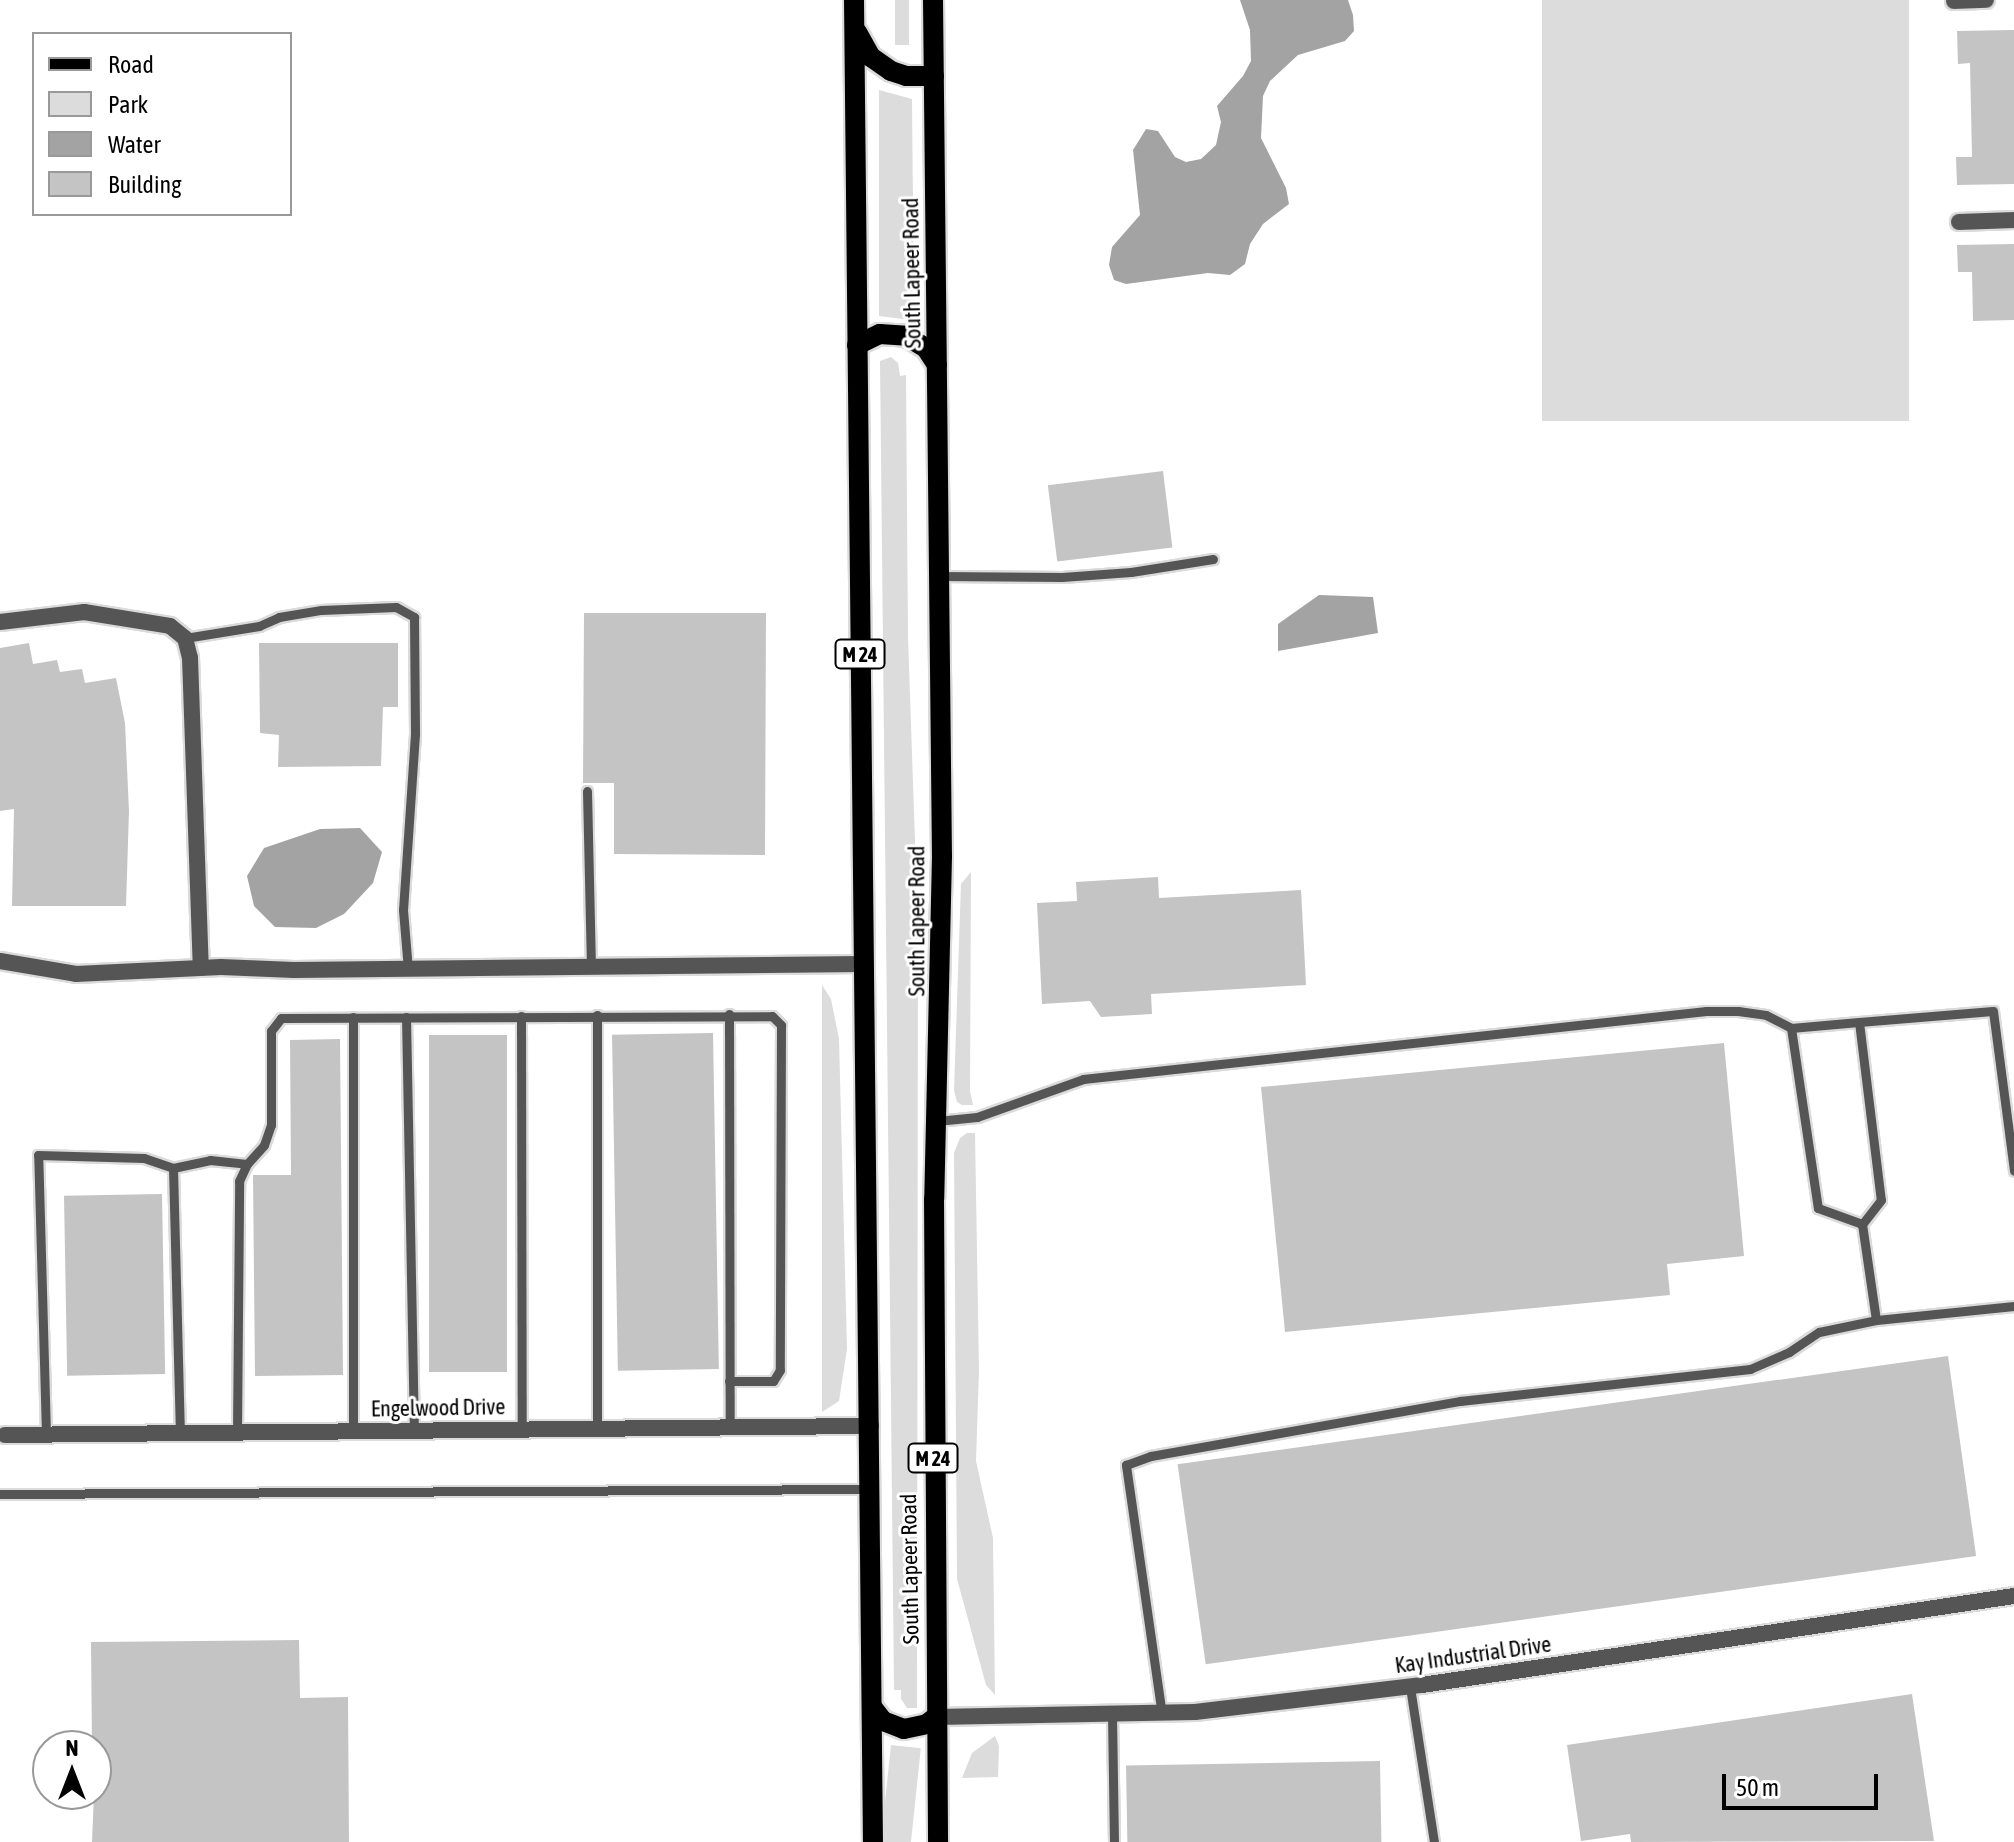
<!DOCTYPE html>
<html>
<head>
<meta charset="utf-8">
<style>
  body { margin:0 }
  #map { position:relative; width:2014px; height:1842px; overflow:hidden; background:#fff; font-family:"Asap Condensed",sans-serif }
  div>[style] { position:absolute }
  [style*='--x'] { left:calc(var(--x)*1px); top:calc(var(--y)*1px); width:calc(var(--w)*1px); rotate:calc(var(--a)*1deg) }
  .green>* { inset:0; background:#dcdcdc; transform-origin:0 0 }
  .water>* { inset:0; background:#a3a3a3 }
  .building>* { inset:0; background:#c4c4c4; transform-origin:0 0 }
  .roads { filter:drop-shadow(2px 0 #dbdbdb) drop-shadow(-2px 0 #dbdbdb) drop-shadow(0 2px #dbdbdb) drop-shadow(0 -2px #dbdbdb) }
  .service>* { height:9px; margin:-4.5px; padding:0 4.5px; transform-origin:4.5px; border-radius:4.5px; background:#555 }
  .minor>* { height:16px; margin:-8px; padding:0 8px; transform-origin:8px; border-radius:8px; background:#555 }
  .primary>* { height:20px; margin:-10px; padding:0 10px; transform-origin:10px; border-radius:10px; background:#000 }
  span { translate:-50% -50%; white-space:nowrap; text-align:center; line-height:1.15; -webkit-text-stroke:6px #fff; paint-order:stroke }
  .shield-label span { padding:2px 6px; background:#fff; border:2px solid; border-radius:6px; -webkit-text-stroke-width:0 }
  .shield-label { font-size:20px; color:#000; font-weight:700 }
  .street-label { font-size:22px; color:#000 }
  .legend { position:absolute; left:32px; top:32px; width:260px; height:184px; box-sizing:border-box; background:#fff; border:2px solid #999; margin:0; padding:10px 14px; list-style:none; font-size:24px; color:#000 }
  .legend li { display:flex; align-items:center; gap:16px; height:40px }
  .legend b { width:40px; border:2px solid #999 }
  .north { position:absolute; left:32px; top:1730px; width:80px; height:80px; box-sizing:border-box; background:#fff; border:2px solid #999; border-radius:50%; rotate:0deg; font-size:22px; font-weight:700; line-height:32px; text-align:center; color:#000 }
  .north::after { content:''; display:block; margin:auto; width:28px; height:36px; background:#000; clip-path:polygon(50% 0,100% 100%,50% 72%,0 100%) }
  .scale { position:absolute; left:1722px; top:1774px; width:156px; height:36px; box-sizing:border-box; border:4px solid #000; border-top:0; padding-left:10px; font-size:24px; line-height:28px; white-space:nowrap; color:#000; -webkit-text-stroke:6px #fff; paint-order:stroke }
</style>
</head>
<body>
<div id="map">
  <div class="green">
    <i style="left:895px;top:0;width:14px;height:45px"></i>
    <i style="left:1542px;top:0;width:367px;height:421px"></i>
    <i style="clip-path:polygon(879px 90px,912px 99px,914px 319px,911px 320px,879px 316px)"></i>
    <i style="clip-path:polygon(891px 357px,898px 363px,900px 376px,906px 375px,908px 637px,918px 929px,917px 1708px,907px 1708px,901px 1699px,901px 1690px,894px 1690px,880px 361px)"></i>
    <i style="clip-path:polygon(971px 872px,970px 1091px,973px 1105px,962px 1105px,957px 1102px,954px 1090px,961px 884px)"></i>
    <i style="clip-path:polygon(822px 985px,831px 999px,839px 1039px,847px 1349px,839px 1401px,822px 1412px)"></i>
    <i style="clip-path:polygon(967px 1133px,975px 1133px,979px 1370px,976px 1461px,993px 1538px,995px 1695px,986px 1685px,957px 1579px,954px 1153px,960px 1138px)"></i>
    <i style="clip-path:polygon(995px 1736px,999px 1746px,998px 1777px,962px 1778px,972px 1753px)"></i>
    <i style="left:891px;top:1745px;width:30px;height:97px;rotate:6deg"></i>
  </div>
  <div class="water">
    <i style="clip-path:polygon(1240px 0,1348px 0,1353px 15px,1354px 31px,1345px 41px,1298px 55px,1270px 81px,1263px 96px,1261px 138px,1286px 188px,1289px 204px,1263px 224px,1250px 244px,1245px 264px,1230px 275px,1208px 273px,1126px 284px,1114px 280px,1109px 265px,1112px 247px,1140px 215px,1133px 150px,1146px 129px,1158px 131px,1175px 157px,1186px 162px,1201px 159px,1216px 145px,1221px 122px,1217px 106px,1243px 76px,1251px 61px,1250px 30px)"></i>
    <i style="clip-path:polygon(1319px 595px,1373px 597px,1378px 633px,1278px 651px,1278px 624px)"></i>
    <i style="clip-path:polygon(360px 828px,382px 852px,373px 883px,344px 914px,316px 928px,275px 927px,254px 906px,247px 876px,264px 848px,320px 829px)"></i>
  </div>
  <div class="building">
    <i style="clip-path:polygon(2014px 30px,2014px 184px,1957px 185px,1956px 157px,1972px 157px,1970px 63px,1958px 64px,1957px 31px)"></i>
    <i style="clip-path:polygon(2014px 244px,2014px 320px,1973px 321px,1972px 272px,1958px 272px,1957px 245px)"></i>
    <i style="left:1163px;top:471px;width:77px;height:116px;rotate:83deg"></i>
    <i style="clip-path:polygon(584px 613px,766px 613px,765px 855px,614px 854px,614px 783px,583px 783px)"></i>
    <i style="clip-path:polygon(29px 643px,33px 664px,57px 660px,60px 672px,82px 669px,85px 683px,116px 678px,125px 723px,129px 811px,126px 906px,12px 906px,14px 809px,0 811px,0 648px)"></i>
    <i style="clip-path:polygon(259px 643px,398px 643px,398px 707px,383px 707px,381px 766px,278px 767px,279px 735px,260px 733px)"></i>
    <i style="clip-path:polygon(1158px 877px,1159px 898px,1301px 890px,1306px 985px,1151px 994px,1152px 1014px,1101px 1017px,1090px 1001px,1042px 1004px,1037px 903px,1077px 901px,1076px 882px)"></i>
    <i style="left:713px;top:1033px;width:336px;height:101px;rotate:89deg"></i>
    <i style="left:429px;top:1035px;width:78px;height:337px"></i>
    <i style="clip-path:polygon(340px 1039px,343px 1375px,255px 1376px,253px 1175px,291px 1175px,290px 1040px)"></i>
    <i style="clip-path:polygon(1724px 1043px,1744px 1256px,1667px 1264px,1670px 1295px,1285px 1332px,1261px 1087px)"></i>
    <i style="left:162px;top:1194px;width:180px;height:98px;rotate:89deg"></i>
    <i style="left:1948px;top:1356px;width:202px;height:778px;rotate:82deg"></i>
    <i style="clip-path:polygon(299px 1640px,300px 1698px,348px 1697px,349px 1842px,92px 1842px,96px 1746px,92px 1746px,91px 1642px)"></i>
    <i style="clip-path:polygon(1912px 1694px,1934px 1841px,1631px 1842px,1630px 1834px,1581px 1841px,1567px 1745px)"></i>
    <i style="left:1380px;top:1761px;width:81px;height:254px;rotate:89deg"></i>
  </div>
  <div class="roads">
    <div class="service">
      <i style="--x:938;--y:576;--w:124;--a:0.5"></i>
      <i style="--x:1062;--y:577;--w:69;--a:-4.1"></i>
      <i style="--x:1131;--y:572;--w:83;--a:-9"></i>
      <i style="--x:185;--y:638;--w:75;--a:-9.2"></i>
      <i style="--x:259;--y:626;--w:22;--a:-24"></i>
      <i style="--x:279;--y:617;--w:43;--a:-9.5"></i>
      <i style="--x:321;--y:610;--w:75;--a:-2.3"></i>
      <i style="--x:396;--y:607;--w:21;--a:29"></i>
      <i style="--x:414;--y:617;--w:117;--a:89.5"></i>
      <i style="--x:415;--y:734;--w:176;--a:93.9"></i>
      <i style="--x:403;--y:910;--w:60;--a:85.2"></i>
      <i style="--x:587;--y:791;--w:176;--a:88.7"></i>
      <i style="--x:729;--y:1014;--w:413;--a:89.9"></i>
      <i style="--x:597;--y:1015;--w:413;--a:90"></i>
      <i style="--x:521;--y:1016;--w:413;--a:89.9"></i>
      <i style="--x:406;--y:1017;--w:413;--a:88.9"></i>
      <i style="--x:1859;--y:1022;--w:134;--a:-4.7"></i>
      <i style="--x:1993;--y:1011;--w:161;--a:82.5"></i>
      <i style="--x:1791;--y:1028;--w:68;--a:-5"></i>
      <i style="--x:1859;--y:1022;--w:179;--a:83"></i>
      <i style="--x:1881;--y:1200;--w:31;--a:128"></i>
      <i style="--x:1862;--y:1224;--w:97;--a:81.7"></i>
      <i style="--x:937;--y:1121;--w:40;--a:-5.7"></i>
      <i style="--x:977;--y:1117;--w:113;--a:-19.7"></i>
      <i style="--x:1083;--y:1079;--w:627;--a:-6.23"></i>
      <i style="--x:1706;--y:1011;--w:32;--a:0"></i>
      <i style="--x:1738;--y:1011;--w:28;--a:8"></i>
      <i style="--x:1766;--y:1015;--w:28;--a:27"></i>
      <i style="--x:1791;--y:1028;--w:182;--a:81.5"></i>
      <i style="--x:1818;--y:1208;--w:47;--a:20"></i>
      <i style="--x:173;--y:1168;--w:38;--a:-12"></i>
      <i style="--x:210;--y:1160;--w:37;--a:6"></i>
      <i style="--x:353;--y:1431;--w:414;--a:-90"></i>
      <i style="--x:237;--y:1432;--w:251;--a:-89.5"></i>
      <i style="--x:239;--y:1181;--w:19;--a:-65"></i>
      <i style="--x:247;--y:1164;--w:25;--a:-48"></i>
      <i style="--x:264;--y:1145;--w:21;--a:-71"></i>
      <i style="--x:271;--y:1125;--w:94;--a:-90"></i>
      <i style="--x:271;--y:1031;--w:16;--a:-52"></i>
      <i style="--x:281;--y:1018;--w:491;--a:-0.2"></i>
      <i style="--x:772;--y:1016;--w:13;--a:45"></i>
      <i style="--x:781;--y:1025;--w:345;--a:90.2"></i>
      <i style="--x:780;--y:1370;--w:13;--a:122"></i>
      <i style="--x:773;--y:1381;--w:44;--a:180"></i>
      <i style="--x:46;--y:1434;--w:279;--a:-91.6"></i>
      <i style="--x:38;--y:1155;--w:106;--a:1.6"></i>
      <i style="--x:144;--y:1158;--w:31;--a:19"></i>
      <i style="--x:173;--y:1168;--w:265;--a:88.5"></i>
      <i style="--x:0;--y:1494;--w:869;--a:-0.33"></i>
      <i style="--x:1410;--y:1687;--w:157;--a:81.2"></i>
      <i style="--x:1112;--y:1715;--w:127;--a:89.1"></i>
      <i style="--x:1162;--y:1715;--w:253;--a:-98.2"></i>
      <i style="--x:1126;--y:1465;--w:27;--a:-20"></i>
      <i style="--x:1151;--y:1456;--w:314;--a:-10.1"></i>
      <i style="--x:1460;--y:1401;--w:292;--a:-6.3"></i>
      <i style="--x:1750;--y:1369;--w:43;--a:-23.6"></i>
      <i style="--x:1789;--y:1352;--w:36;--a:-34"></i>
      <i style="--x:1819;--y:1332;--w:58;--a:-11.9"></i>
      <i style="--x:1876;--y:1320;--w:139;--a:-5.8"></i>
    </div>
    <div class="minor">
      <i style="--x:1954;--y:1;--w:32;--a:-2"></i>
      <i style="--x:1959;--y:222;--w:55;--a:-2.1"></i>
      <i style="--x:0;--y:622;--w:85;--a:-6.8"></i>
      <i style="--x:84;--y:612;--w:87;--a:9.2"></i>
      <i style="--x:170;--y:626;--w:19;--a:39"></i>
      <i style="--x:185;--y:638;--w:21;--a:76"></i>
      <i style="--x:190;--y:658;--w:310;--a:88"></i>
      <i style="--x:0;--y:961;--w:77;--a:9.7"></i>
      <i style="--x:76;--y:974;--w:145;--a:-2.8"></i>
      <i style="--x:221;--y:967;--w:73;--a:2.4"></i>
      <i style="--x:294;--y:970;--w:569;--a:-0.6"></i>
      <i style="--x:5;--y:1435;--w:866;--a:-0.6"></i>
      <i style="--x:936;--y:1717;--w:259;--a:-1.1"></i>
      <i style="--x:1195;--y:1712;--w:229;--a:-6.8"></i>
      <i style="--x:1422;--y:1685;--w:599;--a:-8.55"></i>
    </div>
    <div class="primary">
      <i style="--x:854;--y:0;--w:1842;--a:89.41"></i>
      <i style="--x:933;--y:0;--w:856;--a:89.4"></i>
      <i style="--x:942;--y:856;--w:343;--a:91.3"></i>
      <i style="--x:934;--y:1199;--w:643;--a:89.64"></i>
      <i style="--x:857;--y:32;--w:29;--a:61"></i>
      <i style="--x:871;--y:57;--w:24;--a:35"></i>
      <i style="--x:891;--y:71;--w:16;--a:18"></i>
      <i style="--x:906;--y:76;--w:28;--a:0"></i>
      <i style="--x:857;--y:345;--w:25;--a:-26"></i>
      <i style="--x:880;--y:334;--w:26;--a:4"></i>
      <i style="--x:906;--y:336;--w:23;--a:31"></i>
      <i style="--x:926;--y:348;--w:20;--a:57"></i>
      <i style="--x:872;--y:1707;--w:18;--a:52"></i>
      <i style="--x:883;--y:1721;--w:22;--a:21"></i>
      <i style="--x:904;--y:1729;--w:24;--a:-12"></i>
      <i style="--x:927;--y:1724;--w:11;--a:-38"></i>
    </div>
  </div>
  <div class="shield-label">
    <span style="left:860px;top:654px">M 24</span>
    <span style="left:933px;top:1458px">M 24</span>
  </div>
  <div class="street-label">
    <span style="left:912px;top:273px;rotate:-91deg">South Lapeer Road</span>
    <span style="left:917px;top:921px;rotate:-90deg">South Lapeer Road</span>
    <span style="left:438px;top:1408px;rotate:-1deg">Engelwood Drive</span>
    <span style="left:910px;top:1569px;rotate:-91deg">South Lapeer Road</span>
    <span style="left:1473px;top:1655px;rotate:-8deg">Kay Industrial Drive</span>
  </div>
  <ul class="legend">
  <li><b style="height:10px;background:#000"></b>Road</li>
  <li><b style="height:22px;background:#dcdcdc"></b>Park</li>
  <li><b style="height:22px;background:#a3a3a3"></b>Water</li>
  <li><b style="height:22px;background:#c4c4c4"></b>Building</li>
  </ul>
  <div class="north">N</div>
  <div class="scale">50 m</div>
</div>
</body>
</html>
